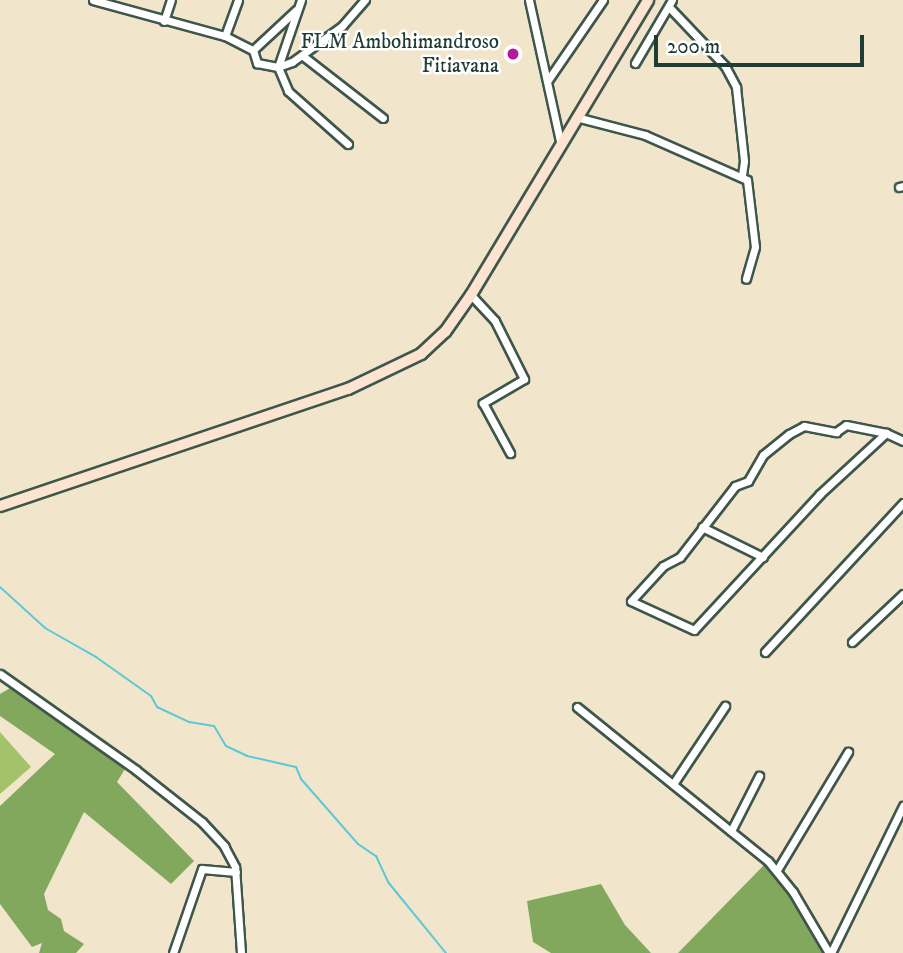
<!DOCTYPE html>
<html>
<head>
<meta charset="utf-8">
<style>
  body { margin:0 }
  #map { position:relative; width:903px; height:953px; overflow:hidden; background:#f1e6cc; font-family:"IM FELL DW Pica",serif }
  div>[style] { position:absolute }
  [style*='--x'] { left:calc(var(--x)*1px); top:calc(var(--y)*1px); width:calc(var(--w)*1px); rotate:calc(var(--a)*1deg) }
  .green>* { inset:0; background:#a3c26a }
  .forest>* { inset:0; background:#82a85e }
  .stream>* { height:2px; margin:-1px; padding:0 1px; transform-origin:1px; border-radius:1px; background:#5cc8d5 }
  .roads { filter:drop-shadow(2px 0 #3e564b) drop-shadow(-2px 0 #3e564b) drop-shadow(0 2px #3e564b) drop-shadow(0 -2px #3e564b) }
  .street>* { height:7px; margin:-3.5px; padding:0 3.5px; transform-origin:3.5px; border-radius:3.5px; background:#fff }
  .secondary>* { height:10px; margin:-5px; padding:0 5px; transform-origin:5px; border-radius:5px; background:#fde4d1 }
  .dots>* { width:19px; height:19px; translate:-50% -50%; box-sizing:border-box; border:4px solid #fff; border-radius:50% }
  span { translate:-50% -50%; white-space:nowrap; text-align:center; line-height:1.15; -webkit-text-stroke:5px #fff; paint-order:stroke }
  .poi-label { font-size:21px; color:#1f3d34 }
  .right { translate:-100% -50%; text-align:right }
  .scale { position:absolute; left:654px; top:35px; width:210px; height:32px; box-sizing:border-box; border:4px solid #1f3d34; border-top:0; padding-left:9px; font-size:21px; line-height:24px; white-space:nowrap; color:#1f3d34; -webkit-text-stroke:5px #fff; paint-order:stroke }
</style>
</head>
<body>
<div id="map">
  <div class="green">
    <i style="clip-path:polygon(0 732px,31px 767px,0 794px)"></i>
  </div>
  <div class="forest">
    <i style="clip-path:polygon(10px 688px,125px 769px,117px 782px,194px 861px,171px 884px,84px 812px,44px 894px,48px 910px,61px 919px,64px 931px,84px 944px,76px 953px,39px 953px,42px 943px,32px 947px,0 904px,0 806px,55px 754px,0 716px,0 694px)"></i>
    <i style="clip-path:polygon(768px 861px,829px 953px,678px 953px)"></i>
    <i style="clip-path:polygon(601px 884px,625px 925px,651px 953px,551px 953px,533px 942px,527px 901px)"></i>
  </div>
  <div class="stream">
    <i style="--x:0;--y:587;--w:61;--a:42.3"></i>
    <i style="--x:45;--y:628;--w:59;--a:29.6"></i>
    <i style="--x:96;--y:657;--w:67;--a:35.3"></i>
    <i style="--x:151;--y:696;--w:13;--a:61"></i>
    <i style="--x:157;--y:707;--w:35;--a:25"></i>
    <i style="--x:189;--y:722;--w:25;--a:9"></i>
    <i style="--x:214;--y:726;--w:23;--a:59"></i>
    <i style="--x:226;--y:746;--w:23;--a:25"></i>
    <i style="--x:247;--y:756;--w:50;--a:12.7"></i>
    <i style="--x:296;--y:767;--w:13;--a:67"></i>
    <i style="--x:301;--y:779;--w:86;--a:48.8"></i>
    <i style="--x:358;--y:844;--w:22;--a:34"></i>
    <i style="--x:376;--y:856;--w:29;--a:65"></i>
    <i style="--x:388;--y:882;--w:92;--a:50.8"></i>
  </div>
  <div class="roads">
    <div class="street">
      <i style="--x:93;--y:0;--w:137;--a:15.3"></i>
      <i style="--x:225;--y:36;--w:31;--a:27"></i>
      <i style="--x:301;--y:0;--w:71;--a:108.9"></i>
      <i style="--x:278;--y:67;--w:26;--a:67"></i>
      <i style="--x:288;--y:91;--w:80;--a:41.5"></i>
      <i style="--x:529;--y:0;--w:144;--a:77.6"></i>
      <i style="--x:669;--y:7;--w:81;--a:46.5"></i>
      <i style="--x:725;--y:66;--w:24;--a:62"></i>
      <i style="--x:736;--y:87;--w:74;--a:83.8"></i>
      <i style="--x:744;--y:161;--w:14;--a:98"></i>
      <i style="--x:164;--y:21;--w:22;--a:-72"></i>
      <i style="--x:225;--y:36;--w:38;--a:-70"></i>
      <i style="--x:253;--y:50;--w:14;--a:73"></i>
      <i style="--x:257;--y:63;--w:21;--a:11"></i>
      <i style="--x:278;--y:67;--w:15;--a:-20"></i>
      <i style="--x:292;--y:62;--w:62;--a:-35.8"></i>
      <i style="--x:342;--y:26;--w:35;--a:-49"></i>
      <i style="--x:253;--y:50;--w:59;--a:-42.9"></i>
      <i style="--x:303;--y:56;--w:101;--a:37.8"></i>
      <i style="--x:635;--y:63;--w:73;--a:-59.6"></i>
      <i style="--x:548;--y:80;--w:97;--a:-55.5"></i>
      <i style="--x:576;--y:117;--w:71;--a:14.6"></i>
      <i style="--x:645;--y:135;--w:111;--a:23.8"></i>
      <i style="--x:747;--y:180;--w:67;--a:83.2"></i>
      <i style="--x:755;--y:247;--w:33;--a:106"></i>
      <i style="--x:899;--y:187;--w:4;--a:-14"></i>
      <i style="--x:471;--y:295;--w:35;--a:47"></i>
      <i style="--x:495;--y:321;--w:65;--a:63.4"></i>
      <i style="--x:524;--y:379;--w:48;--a:149.7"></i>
      <i style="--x:483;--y:403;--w:57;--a:61.6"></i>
      <i style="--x:886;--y:433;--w:90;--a:137.3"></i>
      <i style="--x:820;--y:494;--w:185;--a:132.8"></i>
      <i style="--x:694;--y:630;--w:69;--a:-155.3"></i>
      <i style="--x:631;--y:601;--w:47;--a:-47.6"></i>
      <i style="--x:663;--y:566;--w:19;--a:-28"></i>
      <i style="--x:680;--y:557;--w:90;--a:-52.2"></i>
      <i style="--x:735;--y:486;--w:14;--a:-21"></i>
      <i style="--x:748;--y:481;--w:30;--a:-60"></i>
      <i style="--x:763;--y:455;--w:33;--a:-39"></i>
      <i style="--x:789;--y:434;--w:17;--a:-28"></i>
      <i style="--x:804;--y:426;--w:33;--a:11"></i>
      <i style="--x:836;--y:432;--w:12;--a:-35"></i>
      <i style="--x:846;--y:425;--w:41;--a:11.3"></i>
      <i style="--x:886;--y:433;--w:19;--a:25"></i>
      <i style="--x:702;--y:527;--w:68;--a:26.2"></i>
      <i style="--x:852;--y:642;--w:70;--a:-43.3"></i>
      <i style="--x:765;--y:652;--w:203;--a:-47.2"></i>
      <i style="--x:0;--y:674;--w:166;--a:35.2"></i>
      <i style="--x:136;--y:770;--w:84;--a:38.2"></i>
      <i style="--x:202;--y:822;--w:33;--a:47"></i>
      <i style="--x:224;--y:846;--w:24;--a:62"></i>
      <i style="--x:235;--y:867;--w:86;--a:86"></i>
      <i style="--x:577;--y:707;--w:245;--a:38.9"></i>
      <i style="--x:768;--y:861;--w:40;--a:51"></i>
      <i style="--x:793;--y:892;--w:71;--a:59.5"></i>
      <i style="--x:673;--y:784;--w:94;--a:-56.3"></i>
      <i style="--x:731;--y:831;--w:62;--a:-63"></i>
      <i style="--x:777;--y:870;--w:138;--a:-59"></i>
      <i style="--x:173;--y:953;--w:89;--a:-71"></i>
      <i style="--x:202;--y:869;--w:34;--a:5"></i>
      <i style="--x:831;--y:953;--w:164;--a:-63.9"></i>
    </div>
    <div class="secondary">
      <i style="--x:0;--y:506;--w:367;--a:-18.6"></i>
      <i style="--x:348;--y:389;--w:81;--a:-25.6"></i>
      <i style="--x:421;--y:354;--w:33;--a:-43"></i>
      <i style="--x:445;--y:332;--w:45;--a:-54.9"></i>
      <i style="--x:471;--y:295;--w:344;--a:-59"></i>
    </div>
  </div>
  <div class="dots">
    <i style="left:513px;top:54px;background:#b5179e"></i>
  </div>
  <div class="poi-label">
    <span class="right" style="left:499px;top:54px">FLM Ambohimandroso<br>Fitiavana</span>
  </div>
  <div class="scale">200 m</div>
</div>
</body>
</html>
